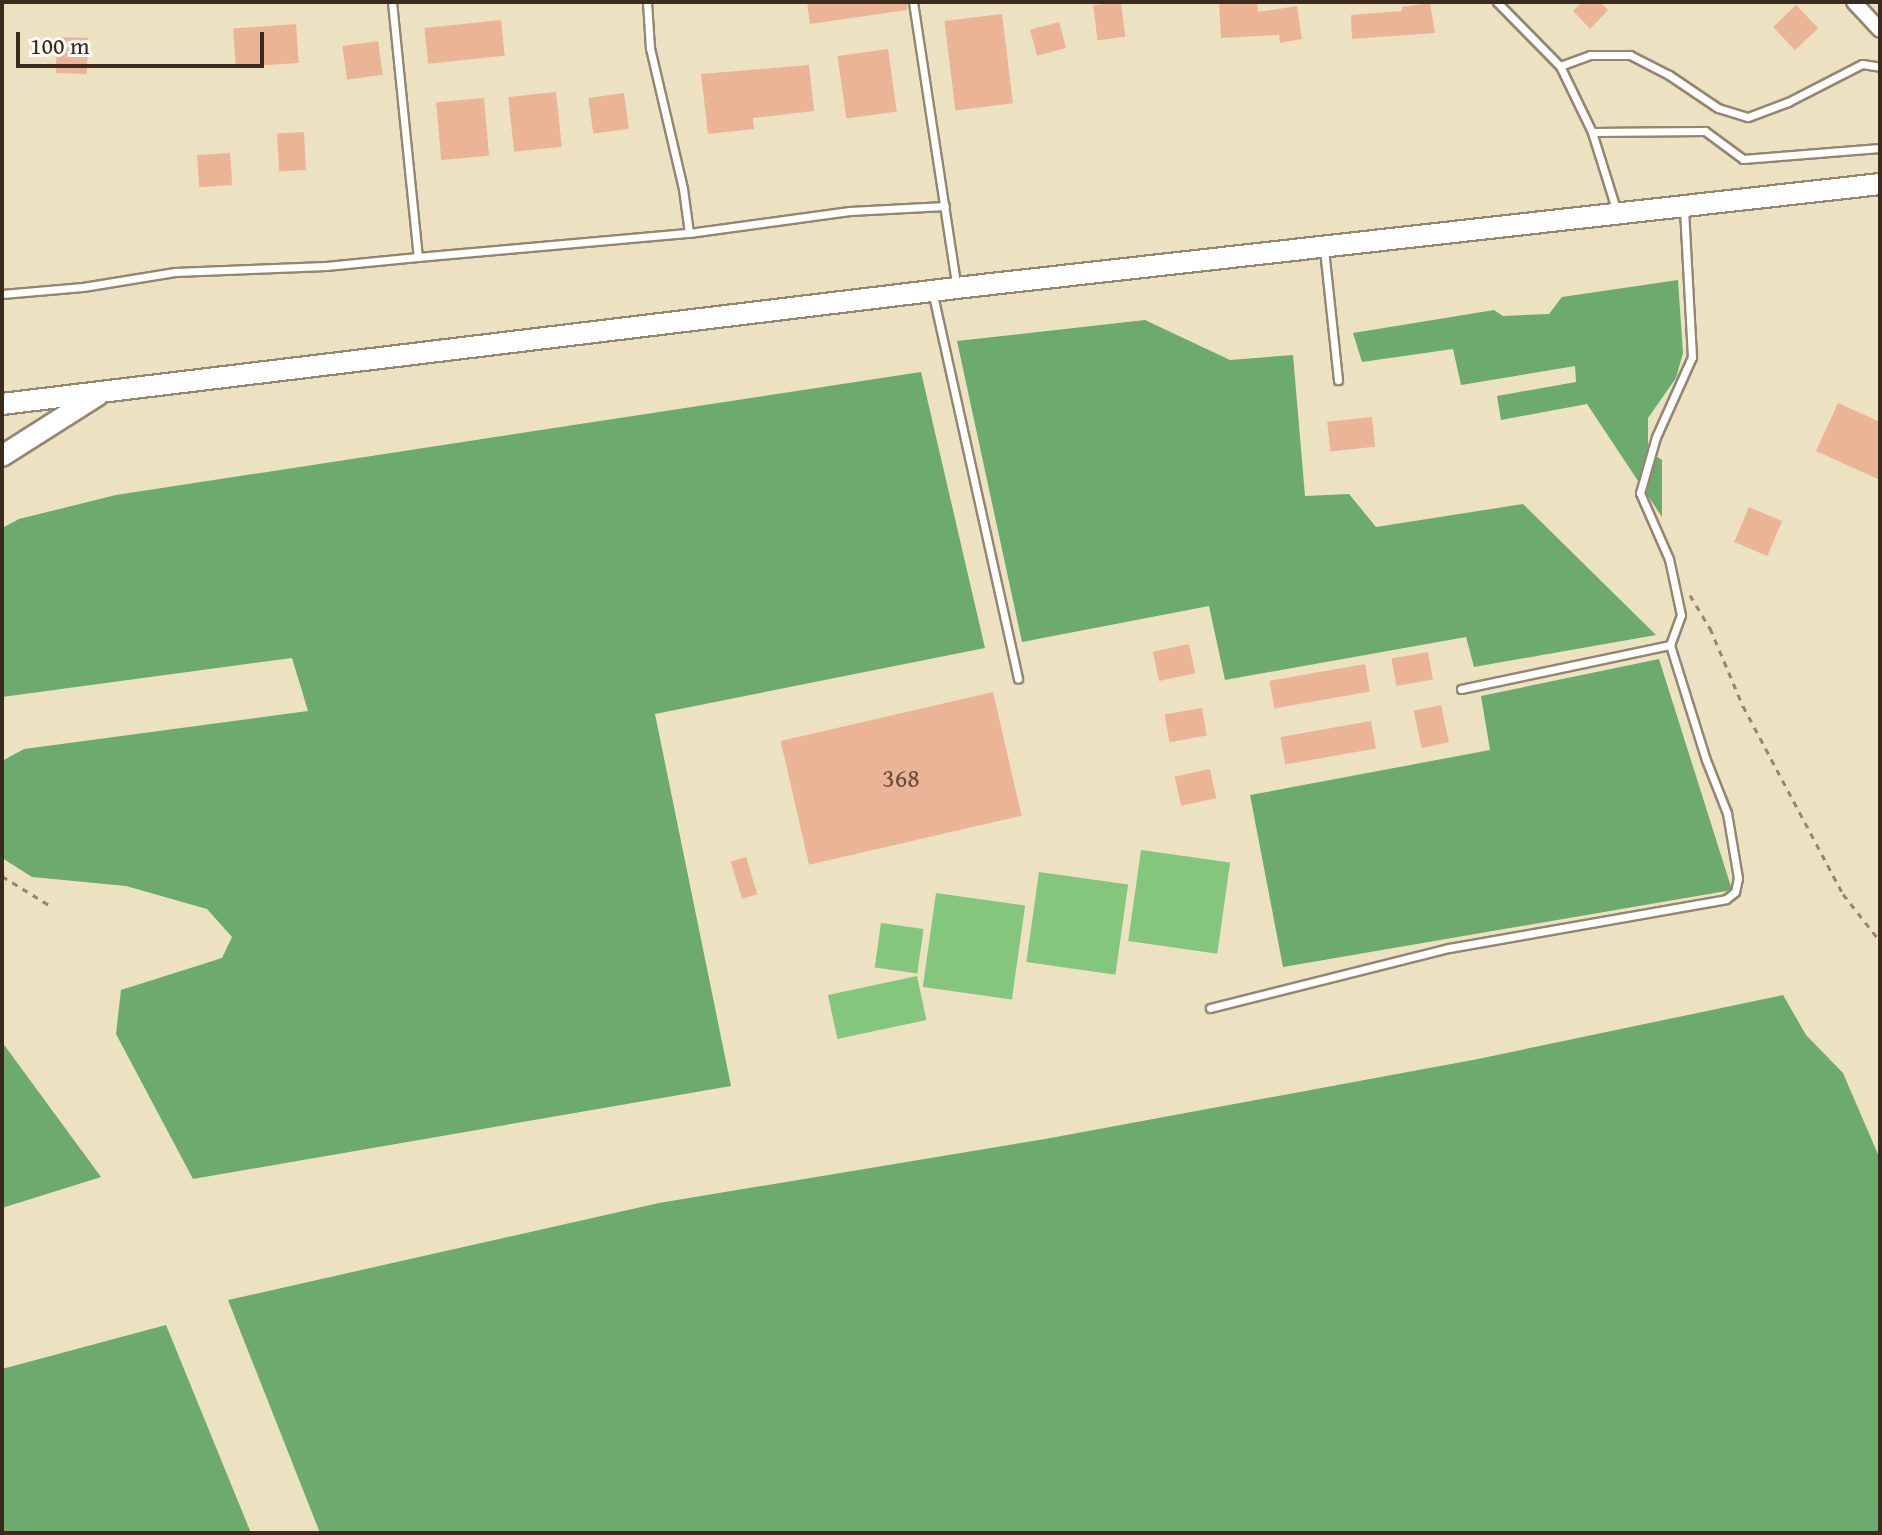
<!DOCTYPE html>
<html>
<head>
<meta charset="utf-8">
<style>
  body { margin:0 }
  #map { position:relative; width:1882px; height:1535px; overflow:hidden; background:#ece2c1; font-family:"Gentium Book Plus",serif }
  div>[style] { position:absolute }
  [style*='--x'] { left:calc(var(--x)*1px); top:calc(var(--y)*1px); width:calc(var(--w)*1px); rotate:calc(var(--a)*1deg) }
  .green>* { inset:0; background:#85c67e; transform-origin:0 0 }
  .forest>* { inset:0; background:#6cab6d }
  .building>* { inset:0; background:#ecb497; transform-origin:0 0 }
  .path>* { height:3px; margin-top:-1.5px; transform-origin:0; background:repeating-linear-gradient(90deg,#948670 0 6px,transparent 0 12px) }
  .roads { filter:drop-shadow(2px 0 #948670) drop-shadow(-2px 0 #948670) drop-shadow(0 2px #948670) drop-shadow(0 -2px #948670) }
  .lane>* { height:7px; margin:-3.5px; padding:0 3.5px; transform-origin:3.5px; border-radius:3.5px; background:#fff }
  .street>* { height:14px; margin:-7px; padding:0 7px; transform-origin:7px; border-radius:7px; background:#fff }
  .secondary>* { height:20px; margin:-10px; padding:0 10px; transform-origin:10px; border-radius:10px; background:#fff }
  span { translate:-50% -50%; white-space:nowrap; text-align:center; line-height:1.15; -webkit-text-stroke:6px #fdfcf7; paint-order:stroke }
  .number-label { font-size:26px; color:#674c3c }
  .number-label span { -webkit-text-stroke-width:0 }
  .frame { position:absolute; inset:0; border:4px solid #3b2a1e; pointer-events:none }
  .scale { position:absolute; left:16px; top:32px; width:248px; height:36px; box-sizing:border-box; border:4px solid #3b2a1e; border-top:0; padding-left:10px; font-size:24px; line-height:28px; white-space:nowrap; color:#3b2a1e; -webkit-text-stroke:6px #fdfcf7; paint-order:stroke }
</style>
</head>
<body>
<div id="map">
  <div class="green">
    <i style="left:1141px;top:850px;width:90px;height:92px;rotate:8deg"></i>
    <i style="left:1039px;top:872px;width:90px;height:91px;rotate:8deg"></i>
    <i style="left:936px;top:893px;width:90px;height:95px;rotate:8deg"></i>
    <i style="left:881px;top:923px;width:43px;height:45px;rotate:8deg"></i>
    <i style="left:917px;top:976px;width:45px;height:91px;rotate:78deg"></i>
  </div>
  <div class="forest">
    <i style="clip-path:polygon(1678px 280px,1683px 353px,1676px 378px,1648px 418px,1648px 451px,1662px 460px,1662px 517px,1587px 404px,1501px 420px,1497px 396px,1576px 382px,1575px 366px,1461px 385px,1453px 349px,1362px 362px,1353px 333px,1494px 310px,1503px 316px,1549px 314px,1562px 297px)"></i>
    <i style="clip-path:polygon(1145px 320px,1230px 360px,1293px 355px,1305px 496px,1349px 494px,1376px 527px,1523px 504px,1656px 635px,1474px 667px,1466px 637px,1225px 680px,1209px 606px,1022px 642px,957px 341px)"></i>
    <i style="clip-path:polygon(921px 372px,985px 648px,655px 714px,731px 1086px,193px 1179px,116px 1034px,121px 990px,222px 958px,232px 937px,207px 909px,126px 886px,32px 877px,2px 858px,2px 761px,24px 749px,308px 711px,292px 658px,2px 697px,2px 528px,19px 519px,116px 495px)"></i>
    <i style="clip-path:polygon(1659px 659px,1732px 890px,1283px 967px,1250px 795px,1490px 750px,1481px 696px)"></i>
    <i style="clip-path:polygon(1783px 995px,1806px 1035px,1843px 1073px,1880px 1159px,1880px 1533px,320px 1533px,228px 1300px,659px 1203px,1045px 1139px,1478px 1059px)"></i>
    <i style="clip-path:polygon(2px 1042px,101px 1177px,2px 1208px)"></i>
    <i style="clip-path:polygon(166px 1325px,251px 1533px,2px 1533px,2px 1369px)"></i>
  </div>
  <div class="building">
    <i style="clip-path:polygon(807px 2px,907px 2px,907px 10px,810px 24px)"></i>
    <i style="left:1121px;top:2px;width:35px;height:28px;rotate:83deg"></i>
    <i style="clip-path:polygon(1219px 2px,1257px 2px,1258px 12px,1297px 6px,1302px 39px,1280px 43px,1279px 35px,1221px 38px)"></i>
    <i style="clip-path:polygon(1582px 2px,1600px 2px,1608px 10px,1590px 29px,1573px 11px)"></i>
    <i style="clip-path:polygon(1430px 3px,1435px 33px,1352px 39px,1351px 15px,1402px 11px,1402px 7px)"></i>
    <i style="left:1796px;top:5px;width:32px;height:32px;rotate:46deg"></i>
    <i style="left:1002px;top:14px;width:90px;height:58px;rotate:83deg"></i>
    <i style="left:501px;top:20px;width:36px;height:77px;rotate:84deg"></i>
    <i style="left:1059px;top:22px;width:27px;height:30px;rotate:75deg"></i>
    <i style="left:296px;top:24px;width:39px;height:63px;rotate:86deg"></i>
    <i style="left:57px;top:37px;width:31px;height:36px;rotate:2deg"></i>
    <i style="left:378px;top:41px;width:34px;height:36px;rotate:82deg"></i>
    <i style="left:888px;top:49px;width:63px;height:51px;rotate:82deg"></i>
    <i style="clip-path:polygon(809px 65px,814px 111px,753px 118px,754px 129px,708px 134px,701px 74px)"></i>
    <i style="left:556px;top:92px;width:55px;height:48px;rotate:84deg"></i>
    <i style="left:624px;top:93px;width:36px;height:36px;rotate:82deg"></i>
    <i style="left:484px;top:98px;width:58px;height:48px;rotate:85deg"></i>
    <i style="left:304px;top:132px;width:38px;height:27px;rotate:87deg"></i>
    <i style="left:230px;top:153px;width:32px;height:33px;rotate:86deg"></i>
    <i style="clip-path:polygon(1838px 403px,1880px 422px,1880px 480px,1816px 451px)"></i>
    <i style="left:1372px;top:417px;width:30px;height:45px;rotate:84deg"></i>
    <i style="left:1749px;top:507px;width:36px;height:38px;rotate:23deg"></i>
    <i style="left:1189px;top:644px;width:30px;height:37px;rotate:78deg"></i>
    <i style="left:1428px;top:652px;width:28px;height:37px;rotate:80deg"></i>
    <i style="left:1365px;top:664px;width:28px;height:97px;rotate:80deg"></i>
    <i style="left:993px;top:692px;width:127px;height:218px;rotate:77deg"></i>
    <i style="left:1441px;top:705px;width:38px;height:28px;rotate:78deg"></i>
    <i style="left:1202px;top:708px;width:28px;height:38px;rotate:80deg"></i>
    <i style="left:1371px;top:721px;width:28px;height:92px;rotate:80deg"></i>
    <i style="left:1210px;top:769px;width:30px;height:36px;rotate:78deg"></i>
    <i style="left:746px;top:857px;width:39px;height:16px;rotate:73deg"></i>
  </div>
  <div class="path">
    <i style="--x:1690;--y:595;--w:39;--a:59"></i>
    <i style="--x:1710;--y:628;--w:85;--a:67.1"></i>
    <i style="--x:1743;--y:706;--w:213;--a:62"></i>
    <i style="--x:1843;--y:894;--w:60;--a:51.8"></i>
    <i style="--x:2;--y:876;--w:55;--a:31.7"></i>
  </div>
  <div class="roads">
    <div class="lane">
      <i style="--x:392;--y:2;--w:256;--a:84.2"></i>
      <i style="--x:418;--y:257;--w:272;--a:-5.1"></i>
      <i style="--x:647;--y:2;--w:46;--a:86.3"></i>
      <i style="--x:650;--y:48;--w:145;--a:76.8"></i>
      <i style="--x:683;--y:189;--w:44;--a:82.2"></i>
      <i style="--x:689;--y:233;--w:162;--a:-7.8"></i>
      <i style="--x:850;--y:211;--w:95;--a:-3"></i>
      <i style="--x:913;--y:2;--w:285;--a:81.3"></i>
      <i style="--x:1497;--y:2;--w:90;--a:45.5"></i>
      <i style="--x:1592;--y:132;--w:73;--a:-115.9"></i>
      <i style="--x:1560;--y:66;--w:32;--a:-20"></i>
      <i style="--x:1590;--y:55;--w:40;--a:0"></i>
      <i style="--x:1630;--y:55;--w:44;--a:27.1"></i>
      <i style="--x:1669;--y:75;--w:59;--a:34"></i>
      <i style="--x:1718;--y:108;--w:31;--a:17"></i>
      <i style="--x:1748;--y:117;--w:43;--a:-20.6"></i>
      <i style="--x:1788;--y:102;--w:83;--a:-27.2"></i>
      <i style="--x:1862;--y:64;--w:18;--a:9"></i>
      <i style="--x:1617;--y:212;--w:84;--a:-107.4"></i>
      <i style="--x:1592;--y:132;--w:113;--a:-0.5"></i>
      <i style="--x:1705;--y:131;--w:47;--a:36.4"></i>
      <i style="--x:1743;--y:159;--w:137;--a:-4.6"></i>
      <i style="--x:1324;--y:249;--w:132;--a:83.9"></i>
      <i style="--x:2;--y:294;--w:81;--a:-4.9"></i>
      <i style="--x:83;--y:287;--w:93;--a:-9.3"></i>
      <i style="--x:175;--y:272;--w:151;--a:-2.3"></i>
      <i style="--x:326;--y:266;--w:92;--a:-5.6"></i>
      <i style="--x:933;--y:295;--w:393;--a:77.5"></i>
      <i style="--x:1461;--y:689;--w:214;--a:-11.9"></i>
      <i style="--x:1670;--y:645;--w:32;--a:-70"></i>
      <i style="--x:1681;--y:615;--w:57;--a:-102.1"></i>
      <i style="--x:1669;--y:559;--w:72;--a:-113.7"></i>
      <i style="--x:1640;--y:493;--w:58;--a:-74.1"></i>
      <i style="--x:1656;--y:437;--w:88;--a:-65.8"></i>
      <i style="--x:1692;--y:357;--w:149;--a:-93.1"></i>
      <i style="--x:1210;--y:1008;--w:246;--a:-14.1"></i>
      <i style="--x:1449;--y:948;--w:281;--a:-10"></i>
      <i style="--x:1726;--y:899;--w:11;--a:-38"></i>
      <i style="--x:1735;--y:892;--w:14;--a:-78"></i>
      <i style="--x:1738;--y:878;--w:66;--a:-99.6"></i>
      <i style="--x:1727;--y:813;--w:57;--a:-111.6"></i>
      <i style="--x:1706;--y:760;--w:121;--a:-107.4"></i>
    </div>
    <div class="street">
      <i style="--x:1854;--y:2;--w:38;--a:47"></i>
    </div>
    <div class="secondary">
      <i style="--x:2;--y:404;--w:961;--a:-6.93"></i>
      <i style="--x:956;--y:288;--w:930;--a:-6.42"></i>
      <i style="--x:2;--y:456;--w:114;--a:-32.4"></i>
    </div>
  </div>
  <div class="number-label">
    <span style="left:901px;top:778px">368</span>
  </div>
  <div class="frame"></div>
  <div class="scale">100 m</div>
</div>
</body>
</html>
